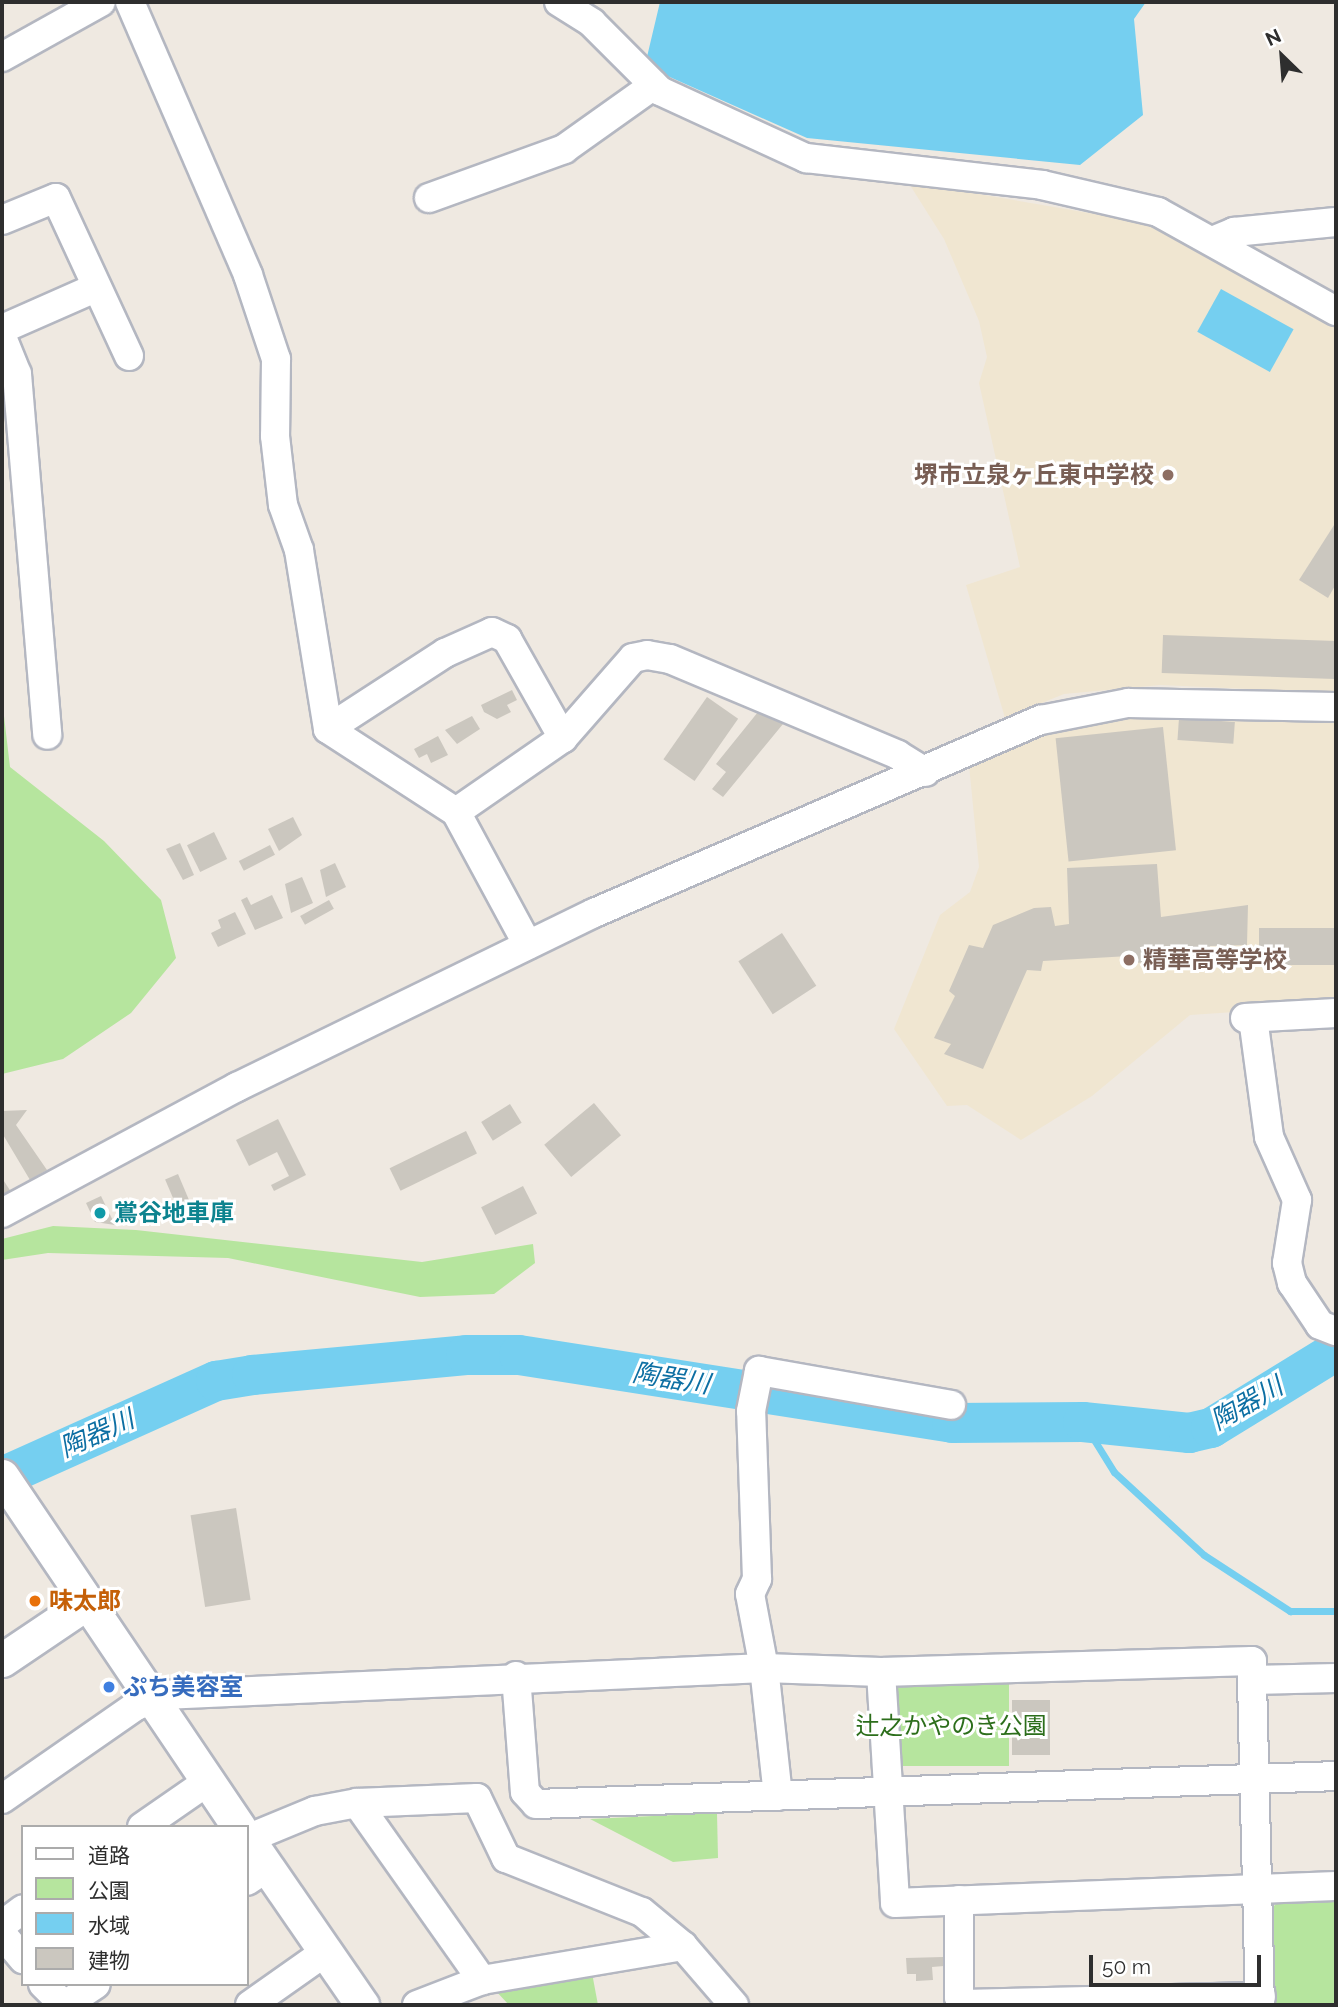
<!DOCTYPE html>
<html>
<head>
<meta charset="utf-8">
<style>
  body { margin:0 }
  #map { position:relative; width:1338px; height:2007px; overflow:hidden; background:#efe9e1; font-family:Raleway,"Noto Sans JP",sans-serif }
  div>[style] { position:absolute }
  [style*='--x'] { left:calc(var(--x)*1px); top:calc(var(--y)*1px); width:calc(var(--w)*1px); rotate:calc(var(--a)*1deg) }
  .education>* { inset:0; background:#f0e6d1 }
  .green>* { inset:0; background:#b6e59e; transform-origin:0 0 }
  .water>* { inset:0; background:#75cff0; transform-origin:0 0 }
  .stream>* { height:7px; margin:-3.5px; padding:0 3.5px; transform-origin:3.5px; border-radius:3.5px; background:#75cff0 }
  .river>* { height:40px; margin:-20px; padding:0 20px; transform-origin:20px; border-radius:20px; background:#75cff0 }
  .building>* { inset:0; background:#cbc7bf; transform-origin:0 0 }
  .roads { filter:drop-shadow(2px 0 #b4b7c1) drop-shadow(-2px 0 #b4b7c1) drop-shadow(0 2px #b4b7c1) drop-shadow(0 -2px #b4b7c1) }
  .minor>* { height:28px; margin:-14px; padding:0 14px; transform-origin:14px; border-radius:14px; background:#fff }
  .tertiary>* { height:33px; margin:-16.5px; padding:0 16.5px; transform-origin:16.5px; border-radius:16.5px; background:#fff }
  .dots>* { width:19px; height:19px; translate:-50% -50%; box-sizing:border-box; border:4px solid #fff; border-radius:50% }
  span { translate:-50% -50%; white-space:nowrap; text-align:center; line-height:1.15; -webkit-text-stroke:6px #fff; paint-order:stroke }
  .education-label { font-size:24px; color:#785e54; font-weight:700 }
  .right { translate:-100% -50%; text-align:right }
  .left { translate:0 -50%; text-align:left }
  .culture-label { font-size:24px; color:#0d838f; font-weight:700 }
  .food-label { font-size:24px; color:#c56008; font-weight:700 }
  .shop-label { font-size:24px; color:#366cbe; font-weight:700 }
  .park-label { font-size:24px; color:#2c6e1b }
  .water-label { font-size:26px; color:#0d6fa3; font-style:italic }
  .frame { position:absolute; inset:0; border:4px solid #2e2e2e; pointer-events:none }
  .legend { position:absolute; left:21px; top:1825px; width:228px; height:161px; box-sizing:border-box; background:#fff; border:2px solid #ababab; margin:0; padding:9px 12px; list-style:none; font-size:21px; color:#2e2e2e }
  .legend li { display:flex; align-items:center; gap:14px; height:35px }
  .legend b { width:35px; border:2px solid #ababab }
  .north { position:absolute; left:1247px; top:21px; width:70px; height:70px; -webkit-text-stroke:5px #fff; paint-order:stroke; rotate:335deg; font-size:19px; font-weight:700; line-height:28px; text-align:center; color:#2e2e2e }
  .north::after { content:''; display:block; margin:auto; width:24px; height:32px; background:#2e2e2e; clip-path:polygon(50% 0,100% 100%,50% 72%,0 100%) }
  .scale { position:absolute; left:1089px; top:1955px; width:172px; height:32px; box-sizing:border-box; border:4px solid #2e2e2e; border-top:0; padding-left:9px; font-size:21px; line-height:24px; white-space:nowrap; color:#2e2e2e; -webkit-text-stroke:5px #fff; paint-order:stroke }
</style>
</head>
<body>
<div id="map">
  <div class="education">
    <i style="clip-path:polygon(908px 182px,1153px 224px,1336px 328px,1336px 693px,1160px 685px,1064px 694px,1005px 718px,966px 585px,1020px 567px,979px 383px,987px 357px,979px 321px,944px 239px)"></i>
    <i style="clip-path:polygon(1140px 716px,1336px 722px,1336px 1005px,1190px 1015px,1092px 1096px,1021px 1140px,967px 1105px,947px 1106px,894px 1029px,940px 915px,970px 892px,979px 867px,969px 765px,1049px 729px)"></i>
  </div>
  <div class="green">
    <i style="clip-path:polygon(2px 699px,10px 767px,104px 841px,161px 900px,176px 958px,131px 1013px,63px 1059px,2px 1074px)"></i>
    <i style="clip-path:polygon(53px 1226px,136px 1230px,422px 1262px,533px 1244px,535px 1263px,494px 1294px,420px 1297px,228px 1258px,48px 1253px,2px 1260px,2px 1239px)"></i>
    <i style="left:1009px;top:1681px;width:85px;height:118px;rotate:90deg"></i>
    <i style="clip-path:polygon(717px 1813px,718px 1858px,673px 1862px,590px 1819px)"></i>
    <i style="clip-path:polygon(1336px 1901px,1336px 2005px,1272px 2005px,1269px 1911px,1277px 1903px)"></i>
    <i style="clip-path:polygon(592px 1973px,598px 2005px,509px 2005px,494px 1989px)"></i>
  </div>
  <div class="water">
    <i style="clip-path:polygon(660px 2px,1146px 2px,1134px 19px,1143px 115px,1080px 165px,807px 138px,663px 74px,646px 61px)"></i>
    <i style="left:1221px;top:289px;width:83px;height:49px;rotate:29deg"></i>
  </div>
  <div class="stream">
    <i style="--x:1083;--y:1422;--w:59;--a:58.2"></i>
    <i style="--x:1114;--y:1472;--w:122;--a:42.7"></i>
    <i style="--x:1204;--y:1555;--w:103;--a:33.1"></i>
    <i style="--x:1290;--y:1611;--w:46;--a:0"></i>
  </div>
  <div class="river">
    <i style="--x:2;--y:1477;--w:235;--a:-24.2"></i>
    <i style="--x:216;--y:1381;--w:36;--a:-9"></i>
    <i style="--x:252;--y:1375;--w:215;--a:-5.3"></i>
    <i style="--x:466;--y:1355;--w:53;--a:0"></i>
    <i style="--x:519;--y:1355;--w:438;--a:8.9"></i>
    <i style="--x:952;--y:1423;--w:131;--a:-0.4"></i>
    <i style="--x:1083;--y:1422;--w:107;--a:5.9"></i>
    <i style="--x:1189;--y:1433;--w:23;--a:-13"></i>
    <i style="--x:1211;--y:1428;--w:147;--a:-31.6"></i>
  </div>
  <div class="building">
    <i style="clip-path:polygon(1336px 522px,1336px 584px,1328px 598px,1299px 580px)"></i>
    <i style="left:1163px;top:635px;width:173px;height:38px;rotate:2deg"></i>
    <i style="clip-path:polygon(512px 690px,517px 700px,507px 705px,511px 712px,497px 719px,484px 712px,481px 705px)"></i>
    <i style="left:707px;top:697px;width:38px;height:76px;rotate:35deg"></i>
    <i style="clip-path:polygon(762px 707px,783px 724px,723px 797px,712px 789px,726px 772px,716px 764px)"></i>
    <i style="clip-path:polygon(472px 716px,480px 729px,457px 744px,445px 730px)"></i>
    <i style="left:1179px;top:718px;width:56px;height:22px;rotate:4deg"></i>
    <i style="left:1163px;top:727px;width:124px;height:108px;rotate:84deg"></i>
    <i style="clip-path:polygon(438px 736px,448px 755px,431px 763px,427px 754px,419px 758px,414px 749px)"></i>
    <i style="clip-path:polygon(293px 817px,302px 835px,279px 851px,268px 829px)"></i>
    <i style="left:214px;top:832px;width:30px;height:30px;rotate:64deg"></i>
    <i style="clip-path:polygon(180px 843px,194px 875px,183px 880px,166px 849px)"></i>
    <i style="left:270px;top:845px;width:11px;height:35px;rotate:63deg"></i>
    <i style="clip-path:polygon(335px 863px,346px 887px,326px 897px,320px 870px)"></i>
    <i style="clip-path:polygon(1157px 864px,1161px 917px,1248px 905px,1247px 945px,1210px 946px,1212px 960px,1130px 963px,1129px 956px,1043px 961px,1041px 971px,1027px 970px,983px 1069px,944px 1054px,951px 1044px,934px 1038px,955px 996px,949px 991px,969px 945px,983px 948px,993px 925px,1034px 908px,1051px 907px,1055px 926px,1069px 924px,1067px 868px)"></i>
    <i style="clip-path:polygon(302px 877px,313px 903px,291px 913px,285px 884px)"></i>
    <i style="clip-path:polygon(272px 895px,283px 918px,255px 930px,241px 900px,247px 897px,251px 905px)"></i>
    <i style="left:329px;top:900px;width:10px;height:33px;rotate:61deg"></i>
    <i style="clip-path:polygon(235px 912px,246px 934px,218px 947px,211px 933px,221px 928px,218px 920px)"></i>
    <i style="left:1336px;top:928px;width:37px;height:77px;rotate:90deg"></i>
    <i style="left:782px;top:933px;width:63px;height:52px;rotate:57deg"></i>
    <i style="left:594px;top:1103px;width:42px;height:65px;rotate:50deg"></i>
    <i style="left:510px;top:1104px;width:22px;height:34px;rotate:58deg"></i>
    <i style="clip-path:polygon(27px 1110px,16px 1125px,47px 1170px,30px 1180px,2px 1133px,2px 1111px)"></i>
    <i style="clip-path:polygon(278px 1119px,306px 1175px,274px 1191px,271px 1185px,289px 1176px,277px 1152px,249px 1166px,236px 1140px)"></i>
    <i style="left:466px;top:1131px;width:25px;height:85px;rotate:64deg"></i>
    <i style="left:178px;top:1174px;width:39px;height:14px;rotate:67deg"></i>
    <i style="clip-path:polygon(2px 1178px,13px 1195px,2px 1203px)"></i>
    <i style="left:523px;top:1186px;width:31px;height:47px;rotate:63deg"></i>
    <i style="clip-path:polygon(101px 1196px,115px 1225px,95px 1222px,86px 1203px)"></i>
    <i style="left:236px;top:1508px;width:93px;height:46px;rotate:81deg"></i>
    <i style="left:1012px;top:1700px;width:38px;height:55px"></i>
    <i style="clip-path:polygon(943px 1957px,944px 1966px,932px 1967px,933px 1980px,916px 1981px,916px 1974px,907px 1974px,906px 1958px)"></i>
  </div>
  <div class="roads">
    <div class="minor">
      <i style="--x:130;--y:2;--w:297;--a:66.6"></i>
      <i style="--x:248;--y:275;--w:89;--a:71.6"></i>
      <i style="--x:276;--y:359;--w:77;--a:90.7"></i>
      <i style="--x:275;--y:436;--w:69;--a:83.4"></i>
      <i style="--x:283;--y:505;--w:48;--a:70.4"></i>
      <i style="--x:299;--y:550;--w:181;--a:80.8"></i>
      <i style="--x:328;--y:729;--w:153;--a:33"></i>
      <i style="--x:456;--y:812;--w:151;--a:61.6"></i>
      <i style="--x:559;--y:2;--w:39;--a:32"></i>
      <i style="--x:592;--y:23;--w:96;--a:45"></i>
      <i style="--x:660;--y:91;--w:161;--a:24.7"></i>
      <i style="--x:806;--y:158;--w:238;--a:6.5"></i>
      <i style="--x:1042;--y:185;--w:119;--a:13.1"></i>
      <i style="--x:1158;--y:212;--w:204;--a:29.1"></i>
      <i style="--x:2;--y:57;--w:113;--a:-29.1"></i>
      <i style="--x:429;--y:198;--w:144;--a:-19.9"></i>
      <i style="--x:564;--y:149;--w:110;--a:-35.4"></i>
      <i style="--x:2;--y:220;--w:58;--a:-22.2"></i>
      <i style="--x:56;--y:198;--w:174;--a:65.2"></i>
      <i style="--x:1215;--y:240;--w:21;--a:-23"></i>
      <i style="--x:1234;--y:232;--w:102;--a:-5.6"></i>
      <i style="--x:2;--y:329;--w:102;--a:-23.8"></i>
      <i style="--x:2;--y:337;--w:40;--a:68"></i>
      <i style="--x:17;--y:374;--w:362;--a:85.2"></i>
      <i style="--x:328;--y:729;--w:140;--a:-33"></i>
      <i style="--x:445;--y:653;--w:51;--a:-24.1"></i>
      <i style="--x:492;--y:632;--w:17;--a:25"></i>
      <i style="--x:507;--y:639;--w:114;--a:60.5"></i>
      <i style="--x:456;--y:812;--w:130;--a:-34.7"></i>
      <i style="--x:563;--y:738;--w:106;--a:-48.8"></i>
      <i style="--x:633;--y:658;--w:14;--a:-12"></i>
      <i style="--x:647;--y:655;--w:23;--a:10"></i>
      <i style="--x:670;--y:659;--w:247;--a:22.8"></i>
      <i style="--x:898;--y:755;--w:32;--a:32"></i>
      <i style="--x:1245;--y:1018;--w:91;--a:-3.1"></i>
      <i style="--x:1253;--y:1018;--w:120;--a:82.3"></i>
      <i style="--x:1269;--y:1137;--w:69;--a:66"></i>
      <i style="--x:1297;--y:1200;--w:64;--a:99"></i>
      <i style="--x:1287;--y:1263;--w:21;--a:76"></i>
      <i style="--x:1292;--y:1283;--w:50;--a:56.3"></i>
      <i style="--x:1320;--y:1325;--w:17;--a:21"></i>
      <i style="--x:2;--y:1213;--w:267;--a:-28.2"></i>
      <i style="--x:237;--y:1087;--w:397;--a:-26"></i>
      <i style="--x:594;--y:913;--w:487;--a:-23.4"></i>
      <i style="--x:1041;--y:720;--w:89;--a:-11.1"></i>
      <i style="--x:1128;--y:703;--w:208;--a:1.1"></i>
      <i style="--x:881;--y:1672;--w:231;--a:86.5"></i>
      <i style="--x:895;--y:1903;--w:441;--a:-2.2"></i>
      <i style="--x:516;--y:1676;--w:116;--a:85.6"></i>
      <i style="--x:525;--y:1792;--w:16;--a:47"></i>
      <i style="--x:536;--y:1804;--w:800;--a:-2"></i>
      <i style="--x:1252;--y:1680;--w:325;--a:88.6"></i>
      <i style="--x:778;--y:1796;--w:129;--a:-96.2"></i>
      <i style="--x:764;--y:1668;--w:75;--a:-100.7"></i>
      <i style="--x:750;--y:1594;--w:17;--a:-65"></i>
      <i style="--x:757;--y:1579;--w:168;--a:-92"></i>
      <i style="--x:751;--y:1411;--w:41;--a:-78.7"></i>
      <i style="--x:759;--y:1371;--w:195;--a:10"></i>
      <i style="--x:2;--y:1799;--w:163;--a:-34.8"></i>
      <i style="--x:136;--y:1706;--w:29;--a:-22"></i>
      <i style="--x:163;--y:1695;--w:602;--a:-2.57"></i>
      <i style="--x:764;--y:1668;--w:117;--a:2"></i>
      <i style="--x:881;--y:1672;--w:371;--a:-1.7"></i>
      <i style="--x:1252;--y:1661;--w:19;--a:90"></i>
      <i style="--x:1252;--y:1680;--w:84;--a:-1.4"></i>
      <i style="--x:357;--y:1803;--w:217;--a:54.8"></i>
      <i style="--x:142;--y:1827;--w:79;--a:-34.7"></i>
      <i style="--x:247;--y:1839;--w:74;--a:-22.4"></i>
      <i style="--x:315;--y:1811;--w:43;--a:-10.8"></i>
      <i style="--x:357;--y:1803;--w:120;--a:-2.4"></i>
      <i style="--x:477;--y:1798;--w:67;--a:64.2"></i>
      <i style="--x:506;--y:1858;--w:146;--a:21.7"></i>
      <i style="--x:642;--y:1912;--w:53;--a:39.7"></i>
      <i style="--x:683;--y:1946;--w:78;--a:49.2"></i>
      <i style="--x:247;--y:1881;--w:23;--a:-34"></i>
      <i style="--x:959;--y:1900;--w:97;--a:90"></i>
      <i style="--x:959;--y:1997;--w:11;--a:41"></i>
      <i style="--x:967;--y:2004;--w:294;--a:-1.4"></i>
      <i style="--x:2;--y:1925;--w:26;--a:-37"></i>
      <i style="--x:2;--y:1934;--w:33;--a:50"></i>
      <i style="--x:43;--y:1984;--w:30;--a:45"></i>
      <i style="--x:65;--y:2005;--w:37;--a:-34"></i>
      <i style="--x:250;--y:2005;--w:92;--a:-35.2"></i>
      <i style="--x:417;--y:2005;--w:70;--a:-21"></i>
      <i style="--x:482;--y:1980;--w:204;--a:-9.6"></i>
    </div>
    <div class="tertiary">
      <i style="--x:2;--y:1476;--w:424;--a:56"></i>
      <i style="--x:2;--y:1660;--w:100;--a:-34"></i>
      <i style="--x:247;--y:1838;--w:203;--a:55.4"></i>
    </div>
  </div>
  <div class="dots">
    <i style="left:1168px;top:475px;background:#8d6e63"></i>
    <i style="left:1129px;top:960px;background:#8d6e63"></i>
    <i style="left:100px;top:1213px;background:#0f9aa8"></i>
    <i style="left:35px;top:1601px;background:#e8710a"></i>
    <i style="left:109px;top:1687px;background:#3f7fe0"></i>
  </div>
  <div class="education-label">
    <span class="right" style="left:1154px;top:475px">堺市立泉ヶ丘東中学校</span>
    <span class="left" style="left:1143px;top:960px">精華高等学校</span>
  </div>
  <div class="culture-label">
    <span class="left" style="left:114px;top:1213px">鴬谷地車庫</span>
  </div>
  <div class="food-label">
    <span class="left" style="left:49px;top:1601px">味太郎</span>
  </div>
  <div class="shop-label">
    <span class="left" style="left:123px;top:1687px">ぷち美容室</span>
  </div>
  <div class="park-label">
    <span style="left:951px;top:1726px">辻之かやのき公園</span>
  </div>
  <div class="water-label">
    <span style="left:671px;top:1379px;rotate:9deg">陶器川</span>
    <span style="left:1247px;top:1404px;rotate:-30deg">陶器川</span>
    <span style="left:97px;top:1434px;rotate:-24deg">陶器川</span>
  </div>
  <div class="frame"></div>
  <ul class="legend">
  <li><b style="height:9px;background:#fff"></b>道路</li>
  <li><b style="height:19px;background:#b6e59e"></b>公園</li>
  <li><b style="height:19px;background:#75cff0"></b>水域</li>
  <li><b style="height:19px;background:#cbc7bf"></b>建物</li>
  </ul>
  <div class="north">N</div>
  <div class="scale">50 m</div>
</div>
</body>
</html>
